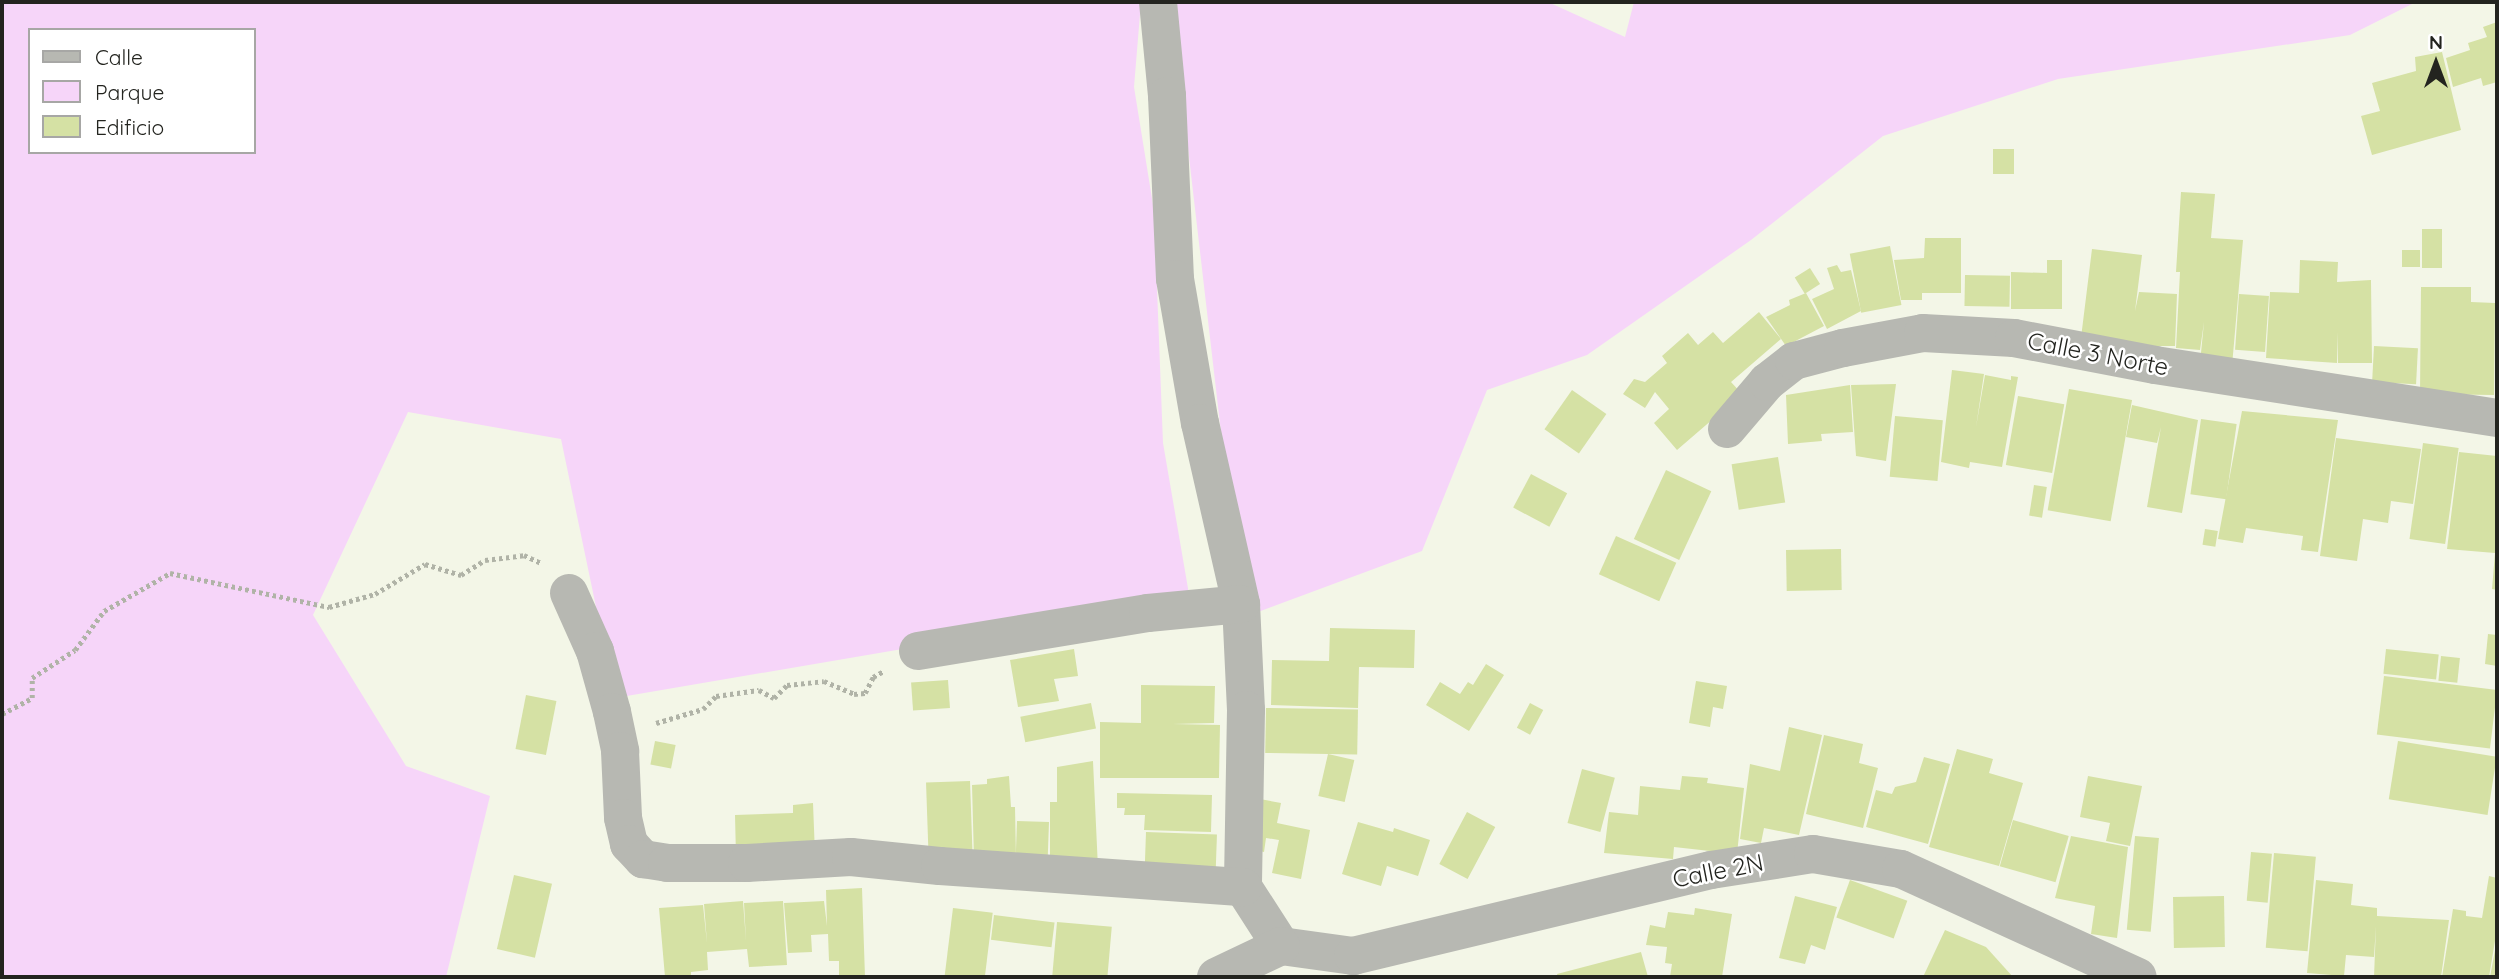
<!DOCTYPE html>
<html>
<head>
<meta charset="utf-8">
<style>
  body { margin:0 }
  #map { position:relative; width:2499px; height:979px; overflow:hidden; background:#f3f6e7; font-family:Quicksand,sans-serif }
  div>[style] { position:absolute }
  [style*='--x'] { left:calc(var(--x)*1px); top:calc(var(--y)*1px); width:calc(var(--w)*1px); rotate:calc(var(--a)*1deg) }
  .green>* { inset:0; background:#f6d5f9 }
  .building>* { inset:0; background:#d5e1a4; transform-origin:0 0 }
  .path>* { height:4.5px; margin-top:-2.25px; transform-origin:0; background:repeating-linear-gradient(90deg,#b0b3a7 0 3.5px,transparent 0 7px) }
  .minor>* { height:38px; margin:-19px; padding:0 19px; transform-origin:19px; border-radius:19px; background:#b7b8b2 }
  span { translate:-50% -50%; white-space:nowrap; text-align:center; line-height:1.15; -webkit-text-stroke:5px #fff; paint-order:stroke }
  .street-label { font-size:24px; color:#23241f }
  .frame { position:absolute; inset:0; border:4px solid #23241f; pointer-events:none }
  .legend { position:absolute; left:28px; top:28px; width:228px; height:126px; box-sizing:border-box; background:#fff; border:2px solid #a7a7a5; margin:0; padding:9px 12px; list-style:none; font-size:21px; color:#23241f }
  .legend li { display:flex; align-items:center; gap:14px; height:35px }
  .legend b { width:35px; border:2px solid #a7a7a5 }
  .north { position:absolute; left:2401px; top:28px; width:70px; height:70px; -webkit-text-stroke:5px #fff; paint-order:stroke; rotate:0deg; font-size:19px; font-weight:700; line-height:28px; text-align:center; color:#23241f }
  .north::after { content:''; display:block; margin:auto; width:24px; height:32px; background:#23241f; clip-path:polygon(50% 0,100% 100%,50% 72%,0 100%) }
</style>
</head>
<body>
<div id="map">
  <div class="green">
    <i style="clip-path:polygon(evenodd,2px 2px,1141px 2px,1134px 87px,1154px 211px,1163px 443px,1190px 600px,615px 698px,561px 439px,408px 412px,313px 615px,406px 766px,490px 796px,446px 977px,2px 977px,2px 2px,30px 30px,254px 30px,254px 152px,30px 152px,30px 30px)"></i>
    <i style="clip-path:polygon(1171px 2px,1548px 2px,1625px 37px,1634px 2px,2416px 2px,2350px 35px,2058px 79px,1883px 136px,1751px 240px,1587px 355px,1487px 390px,1422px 551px,1258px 612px,1224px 458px)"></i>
  </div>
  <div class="building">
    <i style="clip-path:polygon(2497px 22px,2497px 82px,2483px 86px,2481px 78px,2453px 87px,2446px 58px,2470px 50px,2468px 43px,2487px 37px,2483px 27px)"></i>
    <i style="clip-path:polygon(2442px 52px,2461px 130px,2372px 155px,2361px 116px,2380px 111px,2372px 83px,2416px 71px,2415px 57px)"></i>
    <i style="left:1993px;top:149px;width:21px;height:25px"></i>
    <i style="clip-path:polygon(2181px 192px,2215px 194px,2211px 238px,2243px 240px,2232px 366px,2200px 363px,2204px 322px,2200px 350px,2176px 348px,2180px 272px,2176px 272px)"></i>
    <i style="left:2422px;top:229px;width:20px;height:39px"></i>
    <i style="clip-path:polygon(1925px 238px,1961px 238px,1961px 293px,1922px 293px,1922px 300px,1901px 300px,1894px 260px,1924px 258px)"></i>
    <i style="left:1890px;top:246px;width:60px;height:41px;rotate:79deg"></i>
    <i style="clip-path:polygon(2092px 249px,2142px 255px,2135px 311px,2139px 292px,2177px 294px,2175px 346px,2080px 346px)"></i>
    <i style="left:2402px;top:250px;width:18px;height:17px"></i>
    <i style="clip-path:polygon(2047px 260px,2062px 260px,2062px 309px,2011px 309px,2011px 272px,2047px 273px)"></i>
    <i style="clip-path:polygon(2300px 260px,2338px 262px,2337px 282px,2371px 280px,2372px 363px,2338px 363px,2338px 332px,2337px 363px,2266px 358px,2270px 292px,2299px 293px)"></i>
    <i style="clip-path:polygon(1837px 265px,1841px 272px,1851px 270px,1861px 311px,1827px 329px,1812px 299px,1834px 289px,1827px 268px)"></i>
    <i style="left:1810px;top:268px;width:19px;height:18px;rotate:58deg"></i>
    <i style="left:1965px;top:275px;width:45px;height:31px;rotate:1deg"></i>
    <i style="clip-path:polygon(2421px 287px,2471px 287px,2471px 302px,2495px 303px,2494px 395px,2420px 394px)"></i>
    <i style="clip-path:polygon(1806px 293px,1824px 326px,1786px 346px,1766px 317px,1790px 305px,1789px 300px)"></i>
    <i style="left:2239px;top:294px;width:30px;height:56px;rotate:4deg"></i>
    <i style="clip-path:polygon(1759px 312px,1781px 339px,1731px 382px,1742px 394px,1677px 450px,1654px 423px,1669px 409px,1655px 392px,1645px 408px,1623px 394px,1634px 379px,1645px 382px,1667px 363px,1662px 356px,1688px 333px,1698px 345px,1713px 332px,1723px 343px)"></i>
    <i style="left:2374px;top:346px;width:44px;height:36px;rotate:3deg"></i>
    <i style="clip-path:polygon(1952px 370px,1984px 374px,1976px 427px,1985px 375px,2011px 380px,2011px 376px,2018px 377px,2002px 467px,1970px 462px,1969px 468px,1941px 462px)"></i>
    <i style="clip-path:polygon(1896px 384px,1886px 461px,1856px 456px,1851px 385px)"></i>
    <i style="clip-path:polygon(1850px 385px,1853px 432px,1821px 434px,1822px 441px,1788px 444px,1786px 395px)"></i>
    <i style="left:2069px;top:389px;width:64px;height:123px;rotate:10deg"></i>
    <i style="left:1572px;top:390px;width:42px;height:48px;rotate:35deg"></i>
    <i style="left:2018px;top:396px;width:47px;height:70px;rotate:10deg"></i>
    <i style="clip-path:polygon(2132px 405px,2198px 420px,2182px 513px,2147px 507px,2161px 427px,2157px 443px,2126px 437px)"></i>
    <i style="clip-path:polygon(2242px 411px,2338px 420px,2318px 552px,2301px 550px,2303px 536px,2246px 528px,2243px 543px,2218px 539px)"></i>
    <i style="left:1895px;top:416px;width:48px;height:61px;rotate:5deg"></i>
    <i style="left:2201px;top:419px;width:36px;height:76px;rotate:8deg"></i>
    <i style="clip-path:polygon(2336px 438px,2421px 449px,2413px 504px,2391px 501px,2388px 523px,2363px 519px,2357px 561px,2320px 556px)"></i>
    <i style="left:2423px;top:443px;width:36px;height:97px;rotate:8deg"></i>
    <i style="clip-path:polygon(2459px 452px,2497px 456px,2497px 590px,2492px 589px,2495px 553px,2447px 549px)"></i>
    <i style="left:1778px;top:457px;width:46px;height:47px;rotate:81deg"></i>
    <i style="left:1666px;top:470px;width:50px;height:76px;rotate:25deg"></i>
    <i style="left:1531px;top:474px;width:41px;height:38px;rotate:28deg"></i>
    <i style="left:2034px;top:485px;width:13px;height:31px;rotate:9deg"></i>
    <i style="left:2205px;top:529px;width:13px;height:16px;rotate:9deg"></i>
    <i style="left:1616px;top:536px;width:66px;height:42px;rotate:24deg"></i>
    <i style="left:1841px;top:549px;width:41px;height:55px;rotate:89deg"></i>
    <i style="clip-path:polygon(1330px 628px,1415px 630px,1414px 668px,1359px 667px,1358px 708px,1271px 705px,1272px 660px,1329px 661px)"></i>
    <i style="clip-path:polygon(2488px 634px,2497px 635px,2497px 666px,2485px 664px)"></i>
    <i style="clip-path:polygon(1074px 649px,1078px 676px,1054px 679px,1059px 701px,1018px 707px,1010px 660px)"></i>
    <i style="left:2386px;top:649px;width:53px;height:25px;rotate:6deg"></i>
    <i style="left:2441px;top:656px;width:19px;height:25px;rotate:6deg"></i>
    <i style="clip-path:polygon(1486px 664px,1504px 675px,1469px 731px,1426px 705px,1440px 682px,1460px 694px,1468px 682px,1473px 685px)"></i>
    <i style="left:2384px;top:676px;width:114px;height:59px;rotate:7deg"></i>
    <i style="left:948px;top:680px;width:28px;height:37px;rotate:86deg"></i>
    <i style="clip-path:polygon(1696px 681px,1727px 686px,1723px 709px,1713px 707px,1710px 727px,1689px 723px)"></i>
    <i style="clip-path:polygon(1141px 685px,1215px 686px,1214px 723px,1173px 724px,1220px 725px,1219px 778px,1100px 778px,1100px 722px,1141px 723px)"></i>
    <i style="left:526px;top:695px;width:31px;height:55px;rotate:11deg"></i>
    <i style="left:1091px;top:703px;width:26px;height:72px;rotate:79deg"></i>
    <i style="left:1530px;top:703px;width:15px;height:28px;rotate:28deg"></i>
    <i style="left:1266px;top:708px;width:92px;height:45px;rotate:1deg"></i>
    <i style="clip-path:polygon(1789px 727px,1822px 735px,1799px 835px,1764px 828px,1761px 843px,1740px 839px,1750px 764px,1780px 771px)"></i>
    <i style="clip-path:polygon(1824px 735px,1863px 744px,1859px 763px,1878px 768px,1863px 828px,1806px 814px)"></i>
    <i style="left:655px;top:741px;width:21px;height:24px;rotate:11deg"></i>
    <i style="left:2398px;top:741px;width:100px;height:59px;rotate:9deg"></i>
    <i style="clip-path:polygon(1957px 749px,1993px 759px,1989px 773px,2023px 783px,1999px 866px,1929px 847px)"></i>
    <i style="left:1328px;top:754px;width:27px;height:43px;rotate:13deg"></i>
    <i style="clip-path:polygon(1924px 757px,1950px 764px,1928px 844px,1866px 827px,1876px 790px,1892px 794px,1895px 787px,1916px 782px)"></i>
    <i style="clip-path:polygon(1093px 761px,1098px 868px,1050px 868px,1050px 802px,1057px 802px,1057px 767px)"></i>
    <i style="left:1582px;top:769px;width:34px;height:56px;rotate:15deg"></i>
    <i style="clip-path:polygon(1009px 776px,1011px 807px,1015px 807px,1016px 859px,974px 859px,972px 785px,987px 784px,987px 779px)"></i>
    <i style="clip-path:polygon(1682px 776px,1708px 778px,1707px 783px,1744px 788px,1737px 854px,1674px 847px,1673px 859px,1604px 853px,1609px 812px,1638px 815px,1640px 786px,1680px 790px)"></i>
    <i style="clip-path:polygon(2088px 776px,2142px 786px,2130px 846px,2106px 841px,2110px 823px,2080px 817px)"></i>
    <i style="left:970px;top:781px;width:76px;height:44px;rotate:88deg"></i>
    <i style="clip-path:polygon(1117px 793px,1212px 795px,1211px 832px,1144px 830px,1145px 815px,1124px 815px,1125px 808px,1117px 808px)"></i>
    <i style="clip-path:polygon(1260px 799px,1281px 803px,1277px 823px,1310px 830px,1301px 879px,1272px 873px,1279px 840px,1266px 838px,1264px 852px,1251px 849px)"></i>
    <i style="clip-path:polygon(813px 803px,815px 854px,736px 857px,735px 815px,793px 813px,793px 805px)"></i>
    <i style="left:1467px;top:812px;width:32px;height:59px;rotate:28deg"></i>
    <i style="left:2013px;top:820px;width:58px;height:48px;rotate:16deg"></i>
    <i style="left:1017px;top:821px;width:32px;height:35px;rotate:2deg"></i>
    <i style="clip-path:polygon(1358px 822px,1393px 832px,1394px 828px,1430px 840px,1418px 876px,1387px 866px,1381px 886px,1342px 874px)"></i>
    <i style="left:1146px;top:832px;width:71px;height:39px;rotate:2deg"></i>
    <i style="clip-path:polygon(2071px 836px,2128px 847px,2117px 938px,2091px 934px,2095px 906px,2055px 898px)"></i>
    <i style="left:2135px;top:836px;width:24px;height:94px;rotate:5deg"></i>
    <i style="left:2251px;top:852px;width:21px;height:49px;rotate:5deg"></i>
    <i style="left:2274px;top:853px;width:42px;height:95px;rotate:5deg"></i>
    <i style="left:514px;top:875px;width:39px;height:76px;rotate:13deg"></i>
    <i style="clip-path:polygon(2489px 876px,2497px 878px,2497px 929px,2489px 977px,2442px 977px,2453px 909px,2466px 911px,2466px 916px,2482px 918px)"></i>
    <i style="left:1850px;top:880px;width:61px;height:40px;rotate:20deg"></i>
    <i style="clip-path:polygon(2316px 880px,2353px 884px,2351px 905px,2377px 908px,2377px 916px,2449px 920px,2441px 977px,2374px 977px,2376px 926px,2374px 957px,2346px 955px,2344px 976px,2307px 973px)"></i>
    <i style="clip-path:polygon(862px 888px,865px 977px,839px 977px,839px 961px,829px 961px,828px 934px,811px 935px,812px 952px,788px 953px,784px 903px,824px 901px,827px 926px,826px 890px)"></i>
    <i style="clip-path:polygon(1795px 896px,1837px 907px,1825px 950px,1811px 945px,1805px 964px,1779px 958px)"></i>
    <i style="left:2224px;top:896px;width:51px;height:51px;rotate:89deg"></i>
    <i style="clip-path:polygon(743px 901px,746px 941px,744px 903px,783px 901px,787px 965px,749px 967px,747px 949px,707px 952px,708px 970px,691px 972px,691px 977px,665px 977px,659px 908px,703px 905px,707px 943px,704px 904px)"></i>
    <i style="left:953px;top:908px;width:40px;height:69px;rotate:7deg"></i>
    <i style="clip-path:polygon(1695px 908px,1732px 914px,1722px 977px,1670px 977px,1672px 964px,1665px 963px,1667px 947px,1646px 945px,1650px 925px,1665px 928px,1668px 912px,1694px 915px)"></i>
    <i style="left:994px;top:915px;width:61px;height:25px;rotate:7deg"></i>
    <i style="left:1057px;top:922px;width:55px;height:54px;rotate:5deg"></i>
    <i style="clip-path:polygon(1945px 930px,1986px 947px,2013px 977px,1923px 977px)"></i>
    <i style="clip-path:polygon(2496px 945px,2497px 977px,2490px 977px)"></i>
    <i style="clip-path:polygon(1641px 952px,1648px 977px,1558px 977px,1557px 974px)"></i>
  </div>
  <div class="path">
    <i style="--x:2;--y:714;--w:34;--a:-28"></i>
    <i style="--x:32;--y:698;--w:20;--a:-90"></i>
    <i style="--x:32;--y:678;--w:51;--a:-33.1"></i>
    <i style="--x:75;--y:650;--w:49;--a:-53.4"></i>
    <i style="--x:104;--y:611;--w:76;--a:-29.9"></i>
    <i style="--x:170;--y:573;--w:163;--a:12.1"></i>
    <i style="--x:329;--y:607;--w:48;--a:-15.8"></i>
    <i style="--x:375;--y:594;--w:58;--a:-31"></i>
    <i style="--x:425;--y:564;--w:38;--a:17"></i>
    <i style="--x:461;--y:575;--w:28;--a:-32"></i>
    <i style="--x:485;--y:560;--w:39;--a:-7"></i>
    <i style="--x:524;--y:555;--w:19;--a:25"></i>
    <i style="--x:656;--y:723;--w:49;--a:-16.6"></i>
    <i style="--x:703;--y:709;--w:18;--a:-45"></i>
    <i style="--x:716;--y:696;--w:43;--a:-7.9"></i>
    <i style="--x:759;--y:690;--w:17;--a:28"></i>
    <i style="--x:774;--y:698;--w:18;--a:-45"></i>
    <i style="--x:787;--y:685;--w:37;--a:-6"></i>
    <i style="--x:824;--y:681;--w:33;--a:23"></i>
    <i style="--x:854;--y:694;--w:11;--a:-5"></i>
    <i style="--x:865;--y:693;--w:18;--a:-63"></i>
    <i style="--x:873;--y:677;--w:13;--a:-29"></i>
  </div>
  <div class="minor">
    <i style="--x:1158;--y:2;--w:94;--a:84.5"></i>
    <i style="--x:1167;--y:96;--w:183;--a:87.5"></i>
    <i style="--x:1175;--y:279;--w:146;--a:80.2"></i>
    <i style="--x:1200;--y:423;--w:186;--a:77.2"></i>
    <i style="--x:1241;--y:604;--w:106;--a:87.3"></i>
    <i style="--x:1246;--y:710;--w:177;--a:91"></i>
    <i style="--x:1243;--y:887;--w:70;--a:57.2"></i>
    <i style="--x:1727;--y:429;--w:62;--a:-49.6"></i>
    <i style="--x:1767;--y:382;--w:34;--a:-38"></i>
    <i style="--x:1794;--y:361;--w:51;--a:-14.9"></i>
    <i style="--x:1843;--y:348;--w:81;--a:-10.6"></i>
    <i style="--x:1923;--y:333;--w:91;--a:3.1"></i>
    <i style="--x:2014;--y:338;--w:144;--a:10.8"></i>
    <i style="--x:2155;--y:365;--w:346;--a:8.8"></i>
    <i style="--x:569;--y:593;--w:64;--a:65.9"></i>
    <i style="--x:595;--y:651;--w:63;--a:74.4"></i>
    <i style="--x:612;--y:712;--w:40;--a:78"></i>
    <i style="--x:620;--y:751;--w:67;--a:87.4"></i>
    <i style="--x:623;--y:818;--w:27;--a:77"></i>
    <i style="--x:629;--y:844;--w:21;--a:47"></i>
    <i style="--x:643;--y:859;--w:24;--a:9"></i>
    <i style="--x:667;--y:863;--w:80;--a:0"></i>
    <i style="--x:747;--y:863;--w:104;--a:-3.3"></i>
    <i style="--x:851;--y:857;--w:89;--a:5.8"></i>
    <i style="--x:940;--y:866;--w:304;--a:4"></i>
    <i style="--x:918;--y:651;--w:233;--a:-9.4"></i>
    <i style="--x:1148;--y:613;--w:93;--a:-5.5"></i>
    <i style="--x:1281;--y:946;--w:73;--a:7.9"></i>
    <i style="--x:1353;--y:956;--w:368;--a:-13.5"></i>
    <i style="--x:1711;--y:870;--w:103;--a:-8.9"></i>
    <i style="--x:1813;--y:854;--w:89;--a:9.7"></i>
    <i style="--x:1901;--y:869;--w:260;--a:24.5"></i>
    <i style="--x:1216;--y:977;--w:72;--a:-25.5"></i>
  </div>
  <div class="street-label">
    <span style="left:2098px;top:354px;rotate:11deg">Calle 3 Norte</span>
    <span style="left:1718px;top:871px;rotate:-11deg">Calle 2N</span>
  </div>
  <div class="frame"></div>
  <ul class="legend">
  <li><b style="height:9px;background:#b7b8b2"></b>Calle</li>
  <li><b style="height:19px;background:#f6d5f9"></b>Parque</li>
  <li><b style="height:19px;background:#d5e1a4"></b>Edificio</li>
  </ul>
  <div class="north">N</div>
</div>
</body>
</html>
